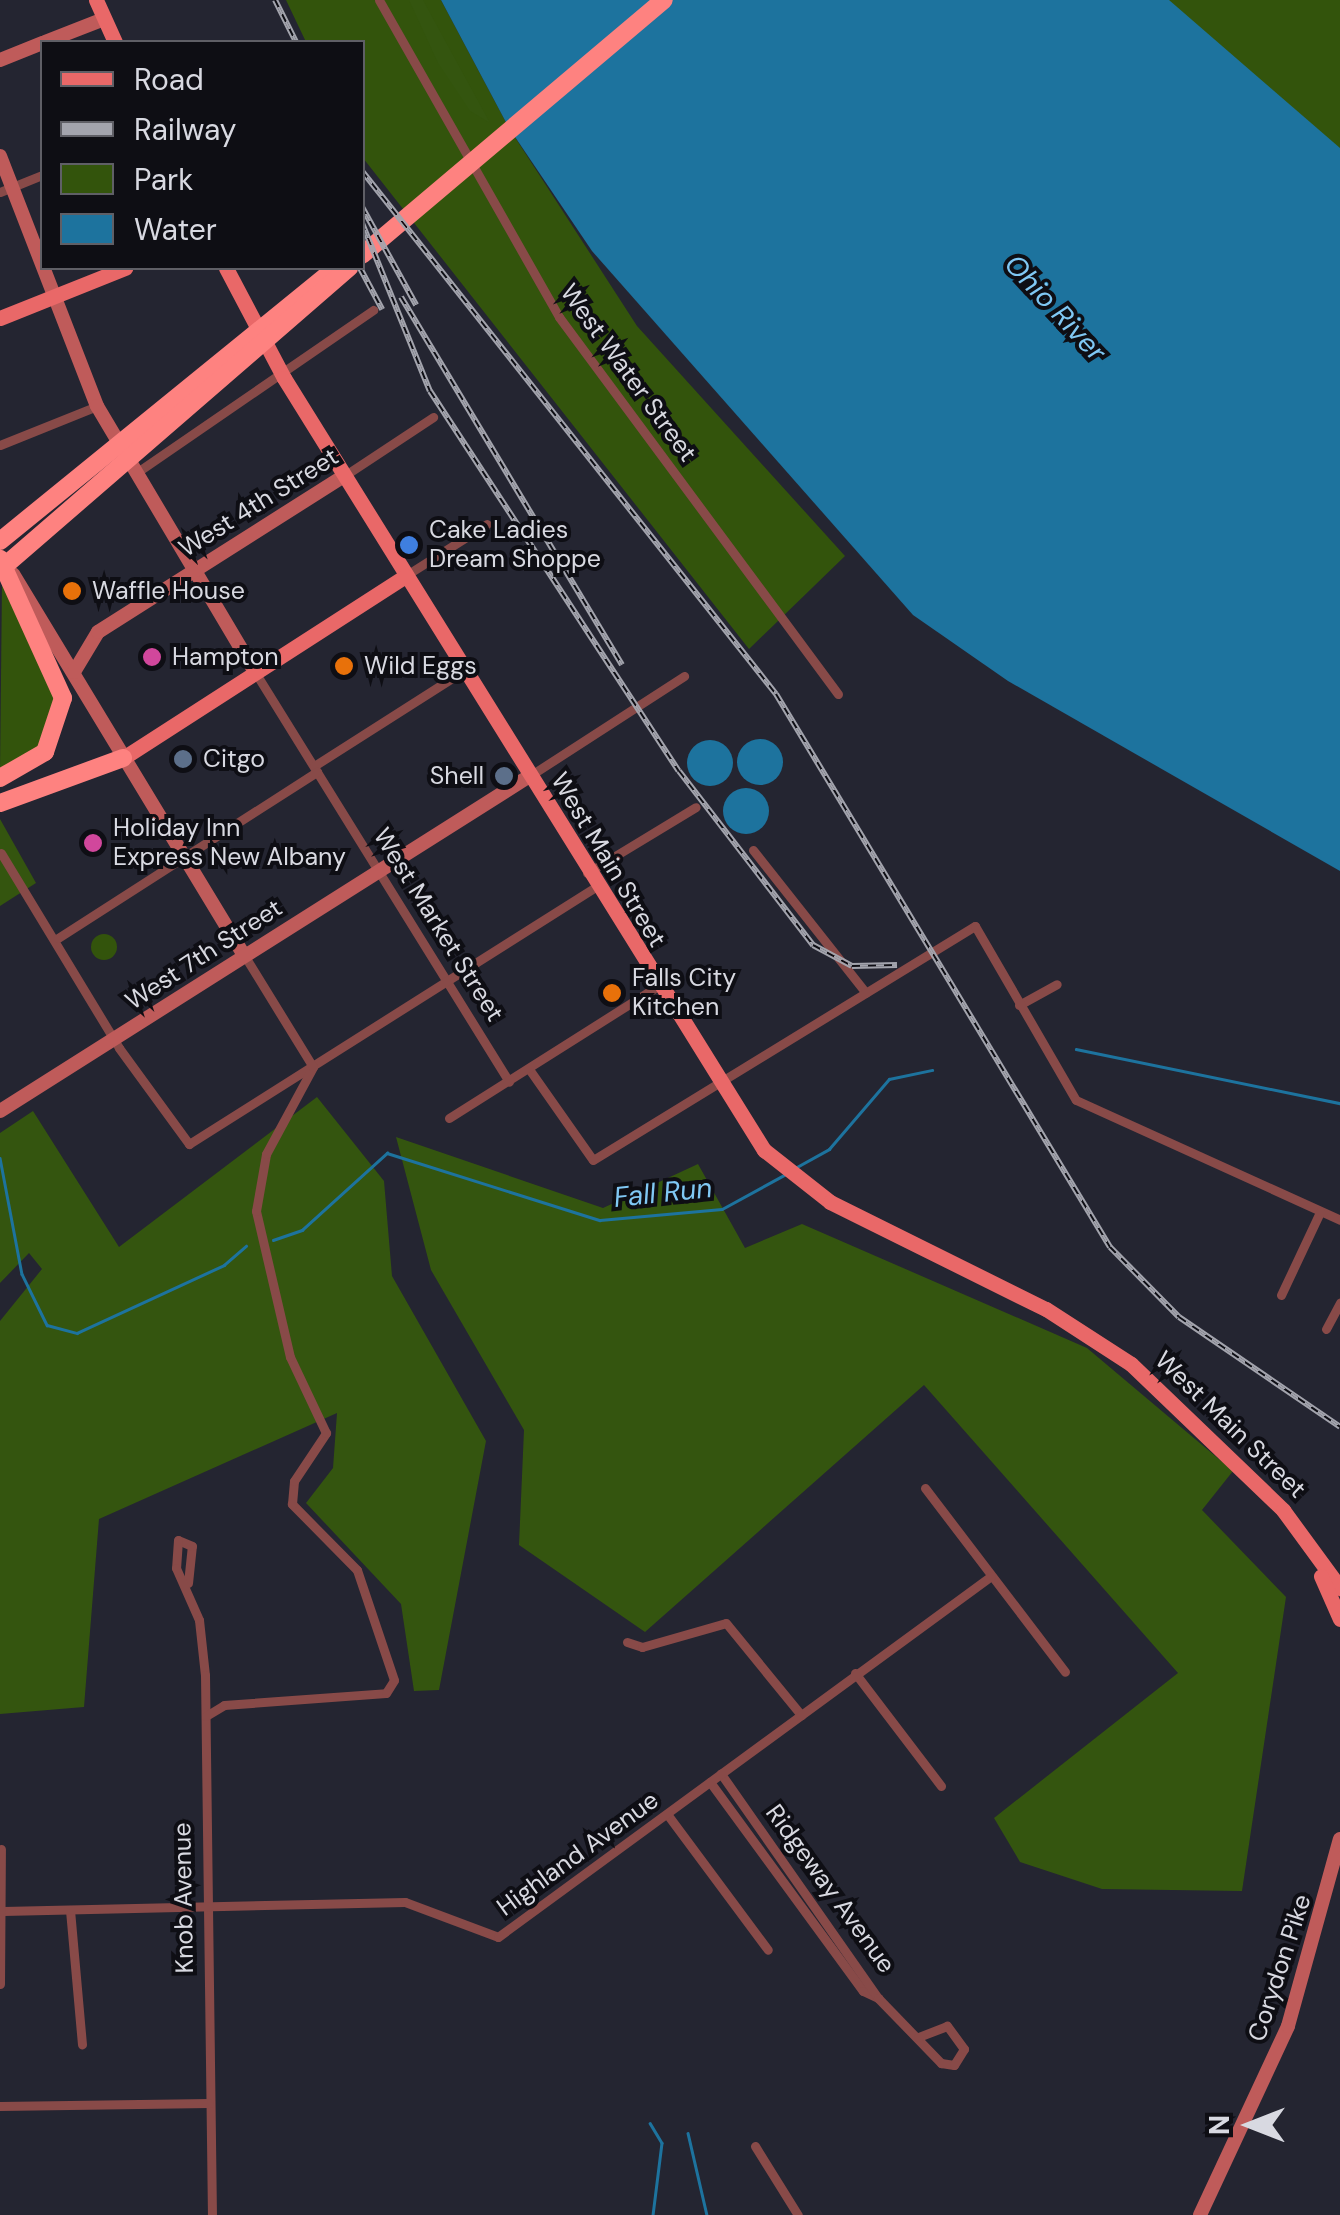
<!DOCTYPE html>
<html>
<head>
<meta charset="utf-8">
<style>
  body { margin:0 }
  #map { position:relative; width:1340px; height:2215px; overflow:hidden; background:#242531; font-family:"DM Sans",sans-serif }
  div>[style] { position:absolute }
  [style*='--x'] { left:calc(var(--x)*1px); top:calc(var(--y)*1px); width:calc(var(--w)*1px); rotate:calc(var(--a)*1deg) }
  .green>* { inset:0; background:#33540c }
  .round { border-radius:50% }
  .forest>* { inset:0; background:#34550f }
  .water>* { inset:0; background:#1d739e }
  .stream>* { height:2.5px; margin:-1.25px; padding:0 1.25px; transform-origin:1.25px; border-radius:1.25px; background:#1d739e }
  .street>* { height:9px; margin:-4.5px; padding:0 4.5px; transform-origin:4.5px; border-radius:4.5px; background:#884a48 }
  .secondary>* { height:14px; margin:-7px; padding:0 7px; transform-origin:7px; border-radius:7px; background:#bf5b5a }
  .primary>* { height:15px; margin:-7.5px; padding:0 7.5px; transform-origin:7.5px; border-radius:7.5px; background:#e96868 }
  .highway>* { height:18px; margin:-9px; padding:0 9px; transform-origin:9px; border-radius:9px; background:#fe8280 }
  .rail>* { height:6px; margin-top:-3px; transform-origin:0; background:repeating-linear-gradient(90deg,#0e0e14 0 8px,#a3a4ad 0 16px); box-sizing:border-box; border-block:2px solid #a3a4ad }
  .dots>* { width:28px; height:28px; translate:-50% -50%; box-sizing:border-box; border:5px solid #0e0e14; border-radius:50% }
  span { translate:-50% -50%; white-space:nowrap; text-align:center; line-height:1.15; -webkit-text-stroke:8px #0e0e14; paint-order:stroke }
  .street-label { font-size:25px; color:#d8d9e1 }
  .poi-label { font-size:25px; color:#d8d9e1 }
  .left { translate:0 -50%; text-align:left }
  .right { translate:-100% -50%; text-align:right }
  .water-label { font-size:28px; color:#80c8f4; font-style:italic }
  .legend { position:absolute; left:40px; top:40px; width:325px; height:230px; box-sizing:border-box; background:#0e0e14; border:2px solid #5f5f66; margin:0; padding:12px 18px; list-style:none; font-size:30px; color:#d8d9e1 }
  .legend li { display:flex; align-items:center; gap:20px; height:50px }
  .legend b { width:50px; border:2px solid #5f5f66 }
  .north { position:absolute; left:1200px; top:2075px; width:100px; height:100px; -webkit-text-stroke:8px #0e0e14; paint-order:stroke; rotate:270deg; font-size:28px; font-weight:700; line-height:40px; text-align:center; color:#d8d9e1 }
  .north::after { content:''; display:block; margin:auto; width:35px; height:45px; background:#d8d9e1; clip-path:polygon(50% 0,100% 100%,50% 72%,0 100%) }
</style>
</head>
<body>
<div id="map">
  <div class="green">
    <i style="clip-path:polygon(286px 0,441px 0,509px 128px,637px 326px,845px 556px,749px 649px,363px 158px,362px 42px,306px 42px)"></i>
    <i style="clip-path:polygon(1167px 0,1340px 0,1340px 171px)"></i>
    <i style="clip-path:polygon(2px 583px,57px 697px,44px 742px,0 772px)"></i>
    <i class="round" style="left:91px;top:934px;width:26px;height:26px"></i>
  </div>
  <div class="forest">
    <i style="clip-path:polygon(409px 0,423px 0,490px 123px,470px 111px,438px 63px)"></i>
    <i style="clip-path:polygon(0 819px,36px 883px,0 906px)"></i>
    <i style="clip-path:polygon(317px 1097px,384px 1181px,392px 1276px,486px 1441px,439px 1690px,414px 1691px,401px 1604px,306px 1503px,333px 1468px,337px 1413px,99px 1519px,84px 1707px,0 1714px,0 1321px,42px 1269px,29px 1253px,0 1283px,0 1133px,33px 1111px,119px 1247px)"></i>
    <i style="clip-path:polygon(396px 1137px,603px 1208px,698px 1164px,745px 1248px,802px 1224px,1087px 1348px,1233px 1471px,1202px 1510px,1286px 1597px,1242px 1891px,1102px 1889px,1020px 1862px,994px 1818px,1178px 1673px,924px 1385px,645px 1632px,519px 1545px,524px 1430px,431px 1270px)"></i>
  </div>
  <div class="water">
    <i style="clip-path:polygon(441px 0,1169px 0,1340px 148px,1340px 871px,1008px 681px,913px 615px,592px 251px,509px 128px)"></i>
    <i class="round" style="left:737px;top:739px;width:46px;height:46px"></i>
    <i class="round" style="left:687px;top:740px;width:46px;height:46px"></i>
    <i class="round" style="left:723px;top:788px;width:46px;height:46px"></i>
  </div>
  <div class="stream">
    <i style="--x:1076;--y:1049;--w:269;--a:11.6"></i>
    <i style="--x:0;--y:1158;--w:118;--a:79.3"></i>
    <i style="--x:22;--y:1274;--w:57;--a:63.9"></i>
    <i style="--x:47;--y:1325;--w:31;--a:15"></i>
    <i style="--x:77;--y:1333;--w:162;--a:-24.8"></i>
    <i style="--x:224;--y:1265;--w:29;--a:-41"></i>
    <i style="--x:795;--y:1168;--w:39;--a:-29"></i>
    <i style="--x:829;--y:1149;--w:92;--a:-49.4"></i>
    <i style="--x:889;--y:1079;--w:44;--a:-11.8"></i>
    <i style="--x:273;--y:1240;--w:31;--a:-19"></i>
    <i style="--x:302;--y:1230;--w:115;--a:-42.2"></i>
    <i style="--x:387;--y:1153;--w:223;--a:17.5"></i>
    <i style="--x:600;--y:1220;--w:122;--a:-5.2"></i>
    <i style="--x:722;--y:1209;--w:71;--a:-28.7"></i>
    <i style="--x:650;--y:2123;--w:23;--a:59"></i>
    <i style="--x:662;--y:2143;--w:73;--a:97.1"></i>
    <i style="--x:688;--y:2133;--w:84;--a:77"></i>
  </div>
  <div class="street">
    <i style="--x:379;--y:0;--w:365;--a:60.4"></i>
    <i style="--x:559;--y:317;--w:469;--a:53.5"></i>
    <i style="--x:0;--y:192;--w:45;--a:-22"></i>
    <i style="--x:0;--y:445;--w:105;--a:-21.9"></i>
    <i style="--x:136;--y:473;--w:288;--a:-34.5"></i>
    <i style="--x:344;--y:476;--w:107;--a:-33.5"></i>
    <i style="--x:405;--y:576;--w:97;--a:-32.4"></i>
    <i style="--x:255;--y:672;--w:482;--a:58.2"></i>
    <i style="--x:314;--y:766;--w:177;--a:-32.5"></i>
    <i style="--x:528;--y:777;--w:186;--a:-32.9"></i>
    <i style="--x:753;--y:850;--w:182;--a:51.7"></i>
    <i style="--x:1;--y:853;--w:228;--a:58.8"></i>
    <i style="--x:119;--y:1048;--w:119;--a:53.9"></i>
    <i style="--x:189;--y:1144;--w:481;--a:-32.3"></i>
    <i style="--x:587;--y:873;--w:127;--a:-31.2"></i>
    <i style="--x:58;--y:938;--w:308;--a:-32.7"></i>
    <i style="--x:1019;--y:1005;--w:43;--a:-28.9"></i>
    <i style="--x:529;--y:1069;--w:111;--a:54.9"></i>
    <i style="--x:593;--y:1160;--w:448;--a:-31.5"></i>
    <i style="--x:975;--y:926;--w:201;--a:59.9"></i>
    <i style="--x:1076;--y:1100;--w:290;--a:24.4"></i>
    <i style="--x:449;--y:1118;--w:245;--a:-32.3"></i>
    <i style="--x:1281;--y:1295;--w:92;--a:-64.8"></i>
    <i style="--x:1326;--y:1329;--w:30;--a:-62"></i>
    <i style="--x:925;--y:1488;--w:231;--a:52.7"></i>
    <i style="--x:188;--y:1583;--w:37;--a:-84"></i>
    <i style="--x:192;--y:1546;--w:15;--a:-157"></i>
    <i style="--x:178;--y:1540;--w:28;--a:94"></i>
    <i style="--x:176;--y:1568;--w:57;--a:66.1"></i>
    <i style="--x:199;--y:1620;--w:55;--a:83.8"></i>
    <i style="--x:205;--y:1675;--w:540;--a:89.26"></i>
    <i style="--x:627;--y:1642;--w:16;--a:18"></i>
    <i style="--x:642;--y:1647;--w:87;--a:-15.9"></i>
    <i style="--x:726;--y:1623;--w:119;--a:50.8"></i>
    <i style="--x:855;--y:1673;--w:142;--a:52.7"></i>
    <i style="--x:206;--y:1716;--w:21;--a:-31"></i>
    <i style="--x:224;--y:1705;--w:162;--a:-4.2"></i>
    <i style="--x:386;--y:1693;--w:15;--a:-58"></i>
    <i style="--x:394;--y:1680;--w:116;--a:-108.6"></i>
    <i style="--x:357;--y:1570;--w:93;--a:-134.6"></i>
    <i style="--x:292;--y:1504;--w:23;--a:-85"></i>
    <i style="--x:294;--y:1481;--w:58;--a:-56.3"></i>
    <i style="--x:326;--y:1433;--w:84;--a:-115.3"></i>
    <i style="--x:290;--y:1357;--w:150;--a:-103.1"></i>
    <i style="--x:256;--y:1211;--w:58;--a:-80"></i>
    <i style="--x:266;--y:1154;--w:99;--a:-61.6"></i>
    <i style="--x:313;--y:1067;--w:132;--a:-121.6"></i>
    <i style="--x:710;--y:1782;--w:259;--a:53.8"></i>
    <i style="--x:863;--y:1991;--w:17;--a:25"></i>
    <i style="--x:878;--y:1998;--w:274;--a:-125"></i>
    <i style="--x:667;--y:1814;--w:169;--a:53.4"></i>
    <i style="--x:70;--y:1910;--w:135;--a:84.9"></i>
    <i style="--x:3;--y:1911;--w:402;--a:-1.3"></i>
    <i style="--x:405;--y:1902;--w:99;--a:20.6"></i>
    <i style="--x:498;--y:1937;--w:611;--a:-36.21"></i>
    <i style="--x:0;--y:1984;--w:135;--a:-89.6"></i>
    <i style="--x:878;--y:1998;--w:91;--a:45.9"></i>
    <i style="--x:941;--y:2063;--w:13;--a:9"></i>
    <i style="--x:954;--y:2065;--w:19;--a:-58"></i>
    <i style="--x:964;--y:2049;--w:29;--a:-126"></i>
    <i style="--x:947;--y:2026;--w:31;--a:159"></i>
    <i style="--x:0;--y:2106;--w:209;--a:-0.8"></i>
    <i style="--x:755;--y:2146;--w:81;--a:58.1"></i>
  </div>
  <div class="secondary">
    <i style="--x:45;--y:42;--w:63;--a:-21.3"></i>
    <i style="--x:0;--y:60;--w:45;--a:-22"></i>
    <i style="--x:0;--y:156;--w:268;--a:68.8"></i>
    <i style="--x:97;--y:406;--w:309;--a:59.3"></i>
    <i style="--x:13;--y:574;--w:446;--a:58.8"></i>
    <i style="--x:74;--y:672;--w:47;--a:-59"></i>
    <i style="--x:98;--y:632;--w:291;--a:-32.4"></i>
    <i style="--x:0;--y:1111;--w:625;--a:-32.32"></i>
    <i style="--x:1200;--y:2215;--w:208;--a:-65"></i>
    <i style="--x:1288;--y:2026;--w:194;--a:-74.5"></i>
  </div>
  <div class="primary">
    <i style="--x:96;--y:0;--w:46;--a:65.7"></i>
    <i style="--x:226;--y:268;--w:124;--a:62.2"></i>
    <i style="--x:284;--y:378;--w:909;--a:58.13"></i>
    <i style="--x:764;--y:1150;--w:84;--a:38.2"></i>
    <i style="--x:830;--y:1202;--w:241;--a:26.4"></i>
    <i style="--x:1046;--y:1309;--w:101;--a:32.9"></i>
    <i style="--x:1131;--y:1364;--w:211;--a:43.8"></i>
    <i style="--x:1283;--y:1510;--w:97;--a:53.8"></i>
    <i style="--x:0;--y:318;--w:135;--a:-21.8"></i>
    <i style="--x:123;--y:758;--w:336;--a:-32.8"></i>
    <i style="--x:1321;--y:1576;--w:47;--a:66.2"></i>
  </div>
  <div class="highway">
    <i style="--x:362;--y:255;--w:395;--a:-40.2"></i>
    <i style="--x:0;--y:541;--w:428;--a:-39.1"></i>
    <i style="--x:0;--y:570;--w:462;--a:-40.9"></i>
    <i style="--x:0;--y:778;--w:52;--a:-30"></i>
    <i style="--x:45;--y:752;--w:57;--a:-71.6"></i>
    <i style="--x:63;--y:698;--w:153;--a:-114.4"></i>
    <i style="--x:0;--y:803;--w:131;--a:-20.1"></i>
  </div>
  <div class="rail">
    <i style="--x:275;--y:0;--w:47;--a:63.4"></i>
    <i style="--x:362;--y:171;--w:667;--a:51.64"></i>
    <i style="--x:776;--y:694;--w:646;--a:58.87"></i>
    <i style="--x:1110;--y:1247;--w:98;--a:45.4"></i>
    <i style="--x:1179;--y:1317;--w:195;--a:34.3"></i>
    <i style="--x:362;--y:207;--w:112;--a:61.1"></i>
    <i style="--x:362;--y:223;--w:181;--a:68"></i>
    <i style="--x:430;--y:391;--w:454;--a:56.8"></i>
    <i style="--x:679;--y:771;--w:220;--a:52.4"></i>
    <i style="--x:813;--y:945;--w:44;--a:28.3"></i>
    <i style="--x:852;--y:966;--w:45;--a:-1.3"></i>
    <i style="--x:360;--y:268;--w:47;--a:61.8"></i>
    <i style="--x:401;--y:297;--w:429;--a:59"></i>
  </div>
  <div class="dots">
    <i style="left:409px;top:545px;background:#3f7fe0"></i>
    <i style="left:72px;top:591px;background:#e8710a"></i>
    <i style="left:152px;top:657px;background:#d1479c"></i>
    <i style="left:344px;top:666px;background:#e8710a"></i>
    <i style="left:183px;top:759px;background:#5c6f8a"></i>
    <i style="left:504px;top:776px;background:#5c6f8a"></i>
    <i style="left:93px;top:843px;background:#d1479c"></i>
    <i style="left:612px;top:993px;background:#e8710a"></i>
  </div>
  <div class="street-label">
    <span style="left:628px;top:373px;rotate:54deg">West Water Street</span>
    <span style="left:259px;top:503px;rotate:-32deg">West 4th Street</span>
    <span style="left:608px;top:860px;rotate:59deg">West Main Street</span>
    <span style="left:438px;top:925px;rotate:58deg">West Market Street</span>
    <span style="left:204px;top:955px;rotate:-33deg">West 7th Street</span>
    <span style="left:1230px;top:1425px;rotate:44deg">West Main Street</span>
    <span style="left:578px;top:1854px;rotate:-36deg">Highland Avenue</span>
    <span style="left:830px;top:1889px;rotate:54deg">Ridgeway Avenue</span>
    <span style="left:184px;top:1898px;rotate:-91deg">Knob Avenue</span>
    <span style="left:1280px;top:1968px;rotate:-72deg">Corydon Pike</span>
  </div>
  <div class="poi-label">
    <span class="left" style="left:429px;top:545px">Cake Ladies<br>Dream Shoppe</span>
    <span class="left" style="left:92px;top:591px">Waffle House</span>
    <span class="left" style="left:172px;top:657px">Hampton</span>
    <span class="left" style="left:364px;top:666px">Wild Eggs</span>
    <span class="left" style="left:203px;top:759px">Citgo</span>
    <span class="right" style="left:484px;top:776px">Shell</span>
    <span class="left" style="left:113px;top:843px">Holiday Inn<br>Express New Albany</span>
    <span class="left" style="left:632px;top:993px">Falls City<br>Kitchen</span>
  </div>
  <div class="water-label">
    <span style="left:1055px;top:308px;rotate:47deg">Ohio River</span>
    <span style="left:663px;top:1193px;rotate:-6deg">Fall Run</span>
  </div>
  <ul class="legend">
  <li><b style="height:12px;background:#e96868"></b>Road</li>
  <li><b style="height:12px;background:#a3a4ad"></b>Railway</li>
  <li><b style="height:28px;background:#33540c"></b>Park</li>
  <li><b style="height:28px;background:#1d739e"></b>Water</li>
  </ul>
  <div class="north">N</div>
</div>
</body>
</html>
